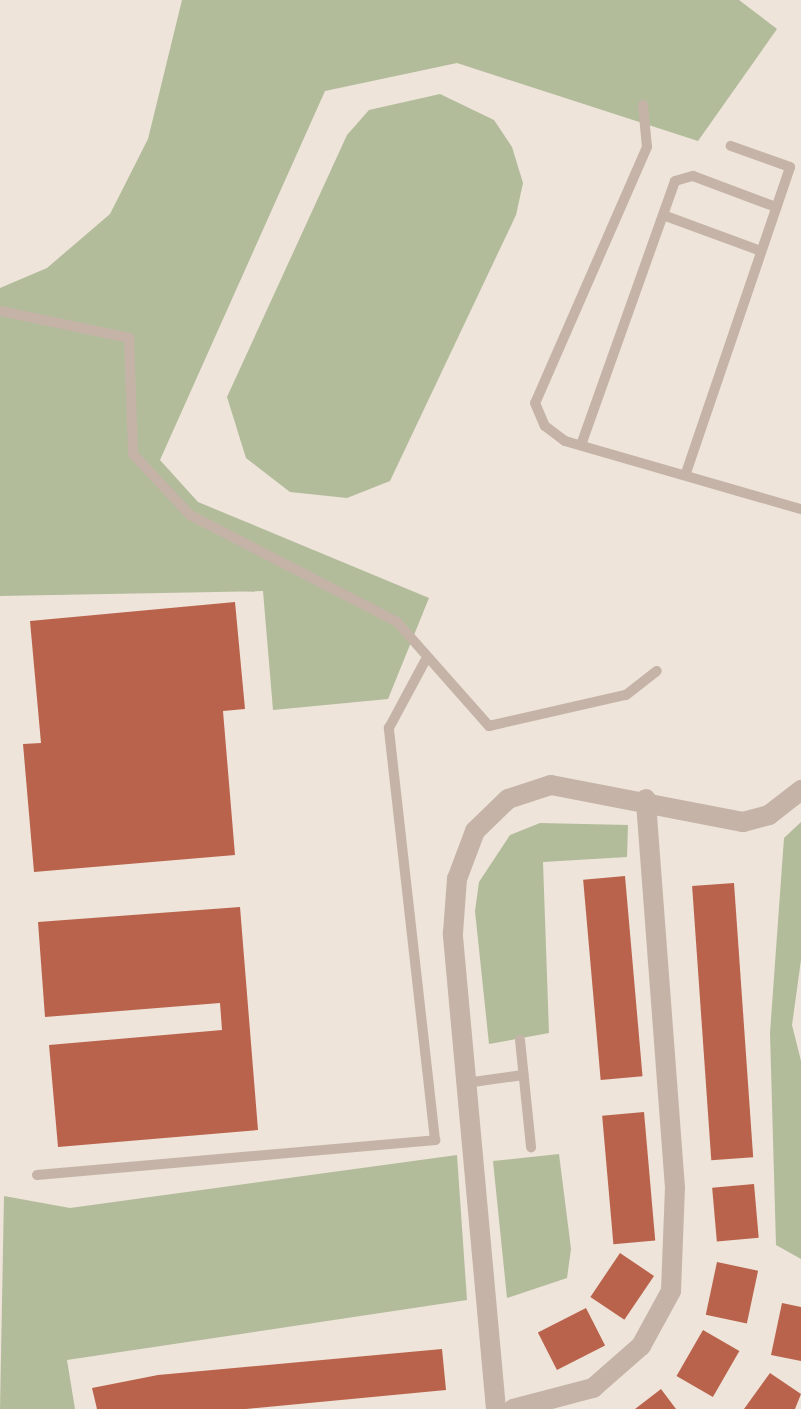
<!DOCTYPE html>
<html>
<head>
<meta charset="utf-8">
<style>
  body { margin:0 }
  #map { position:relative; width:801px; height:1409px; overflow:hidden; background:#eee4d9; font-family:Barlow,sans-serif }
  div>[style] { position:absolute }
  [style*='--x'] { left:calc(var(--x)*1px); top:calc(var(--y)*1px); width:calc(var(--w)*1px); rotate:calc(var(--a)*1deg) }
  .green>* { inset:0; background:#b2bc9b }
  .building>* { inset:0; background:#ba634c; transform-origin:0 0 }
  .lane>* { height:10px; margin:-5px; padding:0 5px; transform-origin:5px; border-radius:5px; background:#c5b3a7 }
  .street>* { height:20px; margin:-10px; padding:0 10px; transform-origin:10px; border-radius:10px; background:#c5b3a7 }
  span { translate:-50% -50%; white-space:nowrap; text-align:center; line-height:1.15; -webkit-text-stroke:8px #f7eee5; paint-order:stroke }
</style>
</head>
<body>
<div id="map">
  <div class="green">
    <i style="clip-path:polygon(182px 0,739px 0,777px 29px,698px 141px,457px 63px,325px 91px,160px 460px,198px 502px,429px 598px,388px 699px,273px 710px,263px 591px,0 596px,0 288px,47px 268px,110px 214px,148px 139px)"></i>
    <i style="clip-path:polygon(440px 94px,494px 120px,512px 147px,523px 183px,516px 215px,390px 481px,347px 498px,290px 492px,246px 458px,227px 397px,347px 135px,369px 110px)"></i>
    <i style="clip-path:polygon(801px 822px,801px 960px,792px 1025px,801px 1061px,801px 1259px,776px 1245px,770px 1033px,784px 838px)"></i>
    <i style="clip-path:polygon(540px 823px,628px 825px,627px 857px,543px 862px,549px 1033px,489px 1044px,475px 911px,479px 882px,510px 835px)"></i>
    <i style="clip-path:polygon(559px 1154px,571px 1249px,567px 1278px,507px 1298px,493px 1161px)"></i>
    <i style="clip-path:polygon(457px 1155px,467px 1300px,67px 1360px,75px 1409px,0 1409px,4px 1196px,70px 1208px)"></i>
  </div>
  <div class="building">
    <i style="clip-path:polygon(235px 602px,245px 709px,223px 711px,235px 855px,34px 872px,23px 744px,41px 743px,30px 621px)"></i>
    <i style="left:625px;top:876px;width:201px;height:42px;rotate:85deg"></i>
    <i style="left:734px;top:883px;width:275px;height:42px;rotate:86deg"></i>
    <i style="clip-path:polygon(240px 907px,258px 1130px,58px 1147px,49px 1045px,222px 1030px,220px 1003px,45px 1017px,38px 922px)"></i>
    <i style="left:644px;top:1112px;width:129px;height:42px;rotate:85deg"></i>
    <i style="left:754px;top:1184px;width:54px;height:42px;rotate:85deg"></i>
    <i style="left:620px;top:1253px;width:41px;height:53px;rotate:34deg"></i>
    <i style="left:717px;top:1262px;width:42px;height:54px;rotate:12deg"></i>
    <i style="clip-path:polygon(782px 1303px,801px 1307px,801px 1361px,771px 1355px)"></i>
    <i style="left:586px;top:1308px;width:42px;height:54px;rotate:63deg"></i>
    <i style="left:703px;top:1330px;width:42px;height:53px;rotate:30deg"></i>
    <i style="clip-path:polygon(442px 1349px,446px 1390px,246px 1409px,97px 1409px,92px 1388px,158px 1375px)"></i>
    <i style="clip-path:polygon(770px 1373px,801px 1394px,795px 1409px,744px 1409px)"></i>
    <i style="clip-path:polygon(661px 1389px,676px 1409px,635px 1409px)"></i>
  </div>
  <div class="lane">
    <i style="--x:643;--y:105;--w:42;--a:84.6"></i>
    <i style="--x:647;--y:147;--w:279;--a:113.6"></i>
    <i style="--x:535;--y:403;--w:25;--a:67"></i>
    <i style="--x:545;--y:426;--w:25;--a:37"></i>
    <i style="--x:565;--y:441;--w:246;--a:16.1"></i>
    <i style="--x:663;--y:215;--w:104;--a:20.2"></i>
    <i style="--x:0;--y:311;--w:132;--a:11.8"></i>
    <i style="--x:129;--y:338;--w:116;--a:88"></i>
    <i style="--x:133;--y:454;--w:83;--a:46.9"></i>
    <i style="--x:190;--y:515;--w:233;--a:27.3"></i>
    <i style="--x:397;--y:622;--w:139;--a:48.5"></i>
    <i style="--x:489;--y:726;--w:140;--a:-12.8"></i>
    <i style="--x:626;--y:695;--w:39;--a:-38"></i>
    <i style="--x:581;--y:445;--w:280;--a:-70.4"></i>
    <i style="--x:675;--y:181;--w:19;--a:-16"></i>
    <i style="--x:693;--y:176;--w:89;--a:20.5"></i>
    <i style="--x:686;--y:473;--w:323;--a:-71.2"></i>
    <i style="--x:790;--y:167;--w:63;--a:-160.4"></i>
    <i style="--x:520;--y:1040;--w:108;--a:84.1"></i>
    <i style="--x:466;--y:1083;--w:58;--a:-8"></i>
    <i style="--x:37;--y:1175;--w:400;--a:-5"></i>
    <i style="--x:435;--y:1140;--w:415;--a:-96.4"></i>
    <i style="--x:389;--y:728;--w:76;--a:-61.8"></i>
  </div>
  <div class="street">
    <i style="--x:496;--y:1409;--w:478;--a:-95.2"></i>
    <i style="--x:453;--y:933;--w:54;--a:-85.8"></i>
    <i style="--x:457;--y:879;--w:51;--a:-69.4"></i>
    <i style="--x:475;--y:831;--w:46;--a:-44.1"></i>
    <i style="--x:508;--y:799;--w:45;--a:-18"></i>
    <i style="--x:551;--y:785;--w:196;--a:10.9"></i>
    <i style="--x:743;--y:822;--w:27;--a:-15"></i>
    <i style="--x:769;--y:815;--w:41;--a:-38"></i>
    <i style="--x:513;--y:1409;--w:83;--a:-14.7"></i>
    <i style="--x:593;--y:1388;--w:64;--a:-41.2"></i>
    <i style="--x:641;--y:1346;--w:63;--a:-61.4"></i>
    <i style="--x:671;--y:1291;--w:103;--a:-87.8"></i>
    <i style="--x:675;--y:1188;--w:390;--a:-94.3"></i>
  </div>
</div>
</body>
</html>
